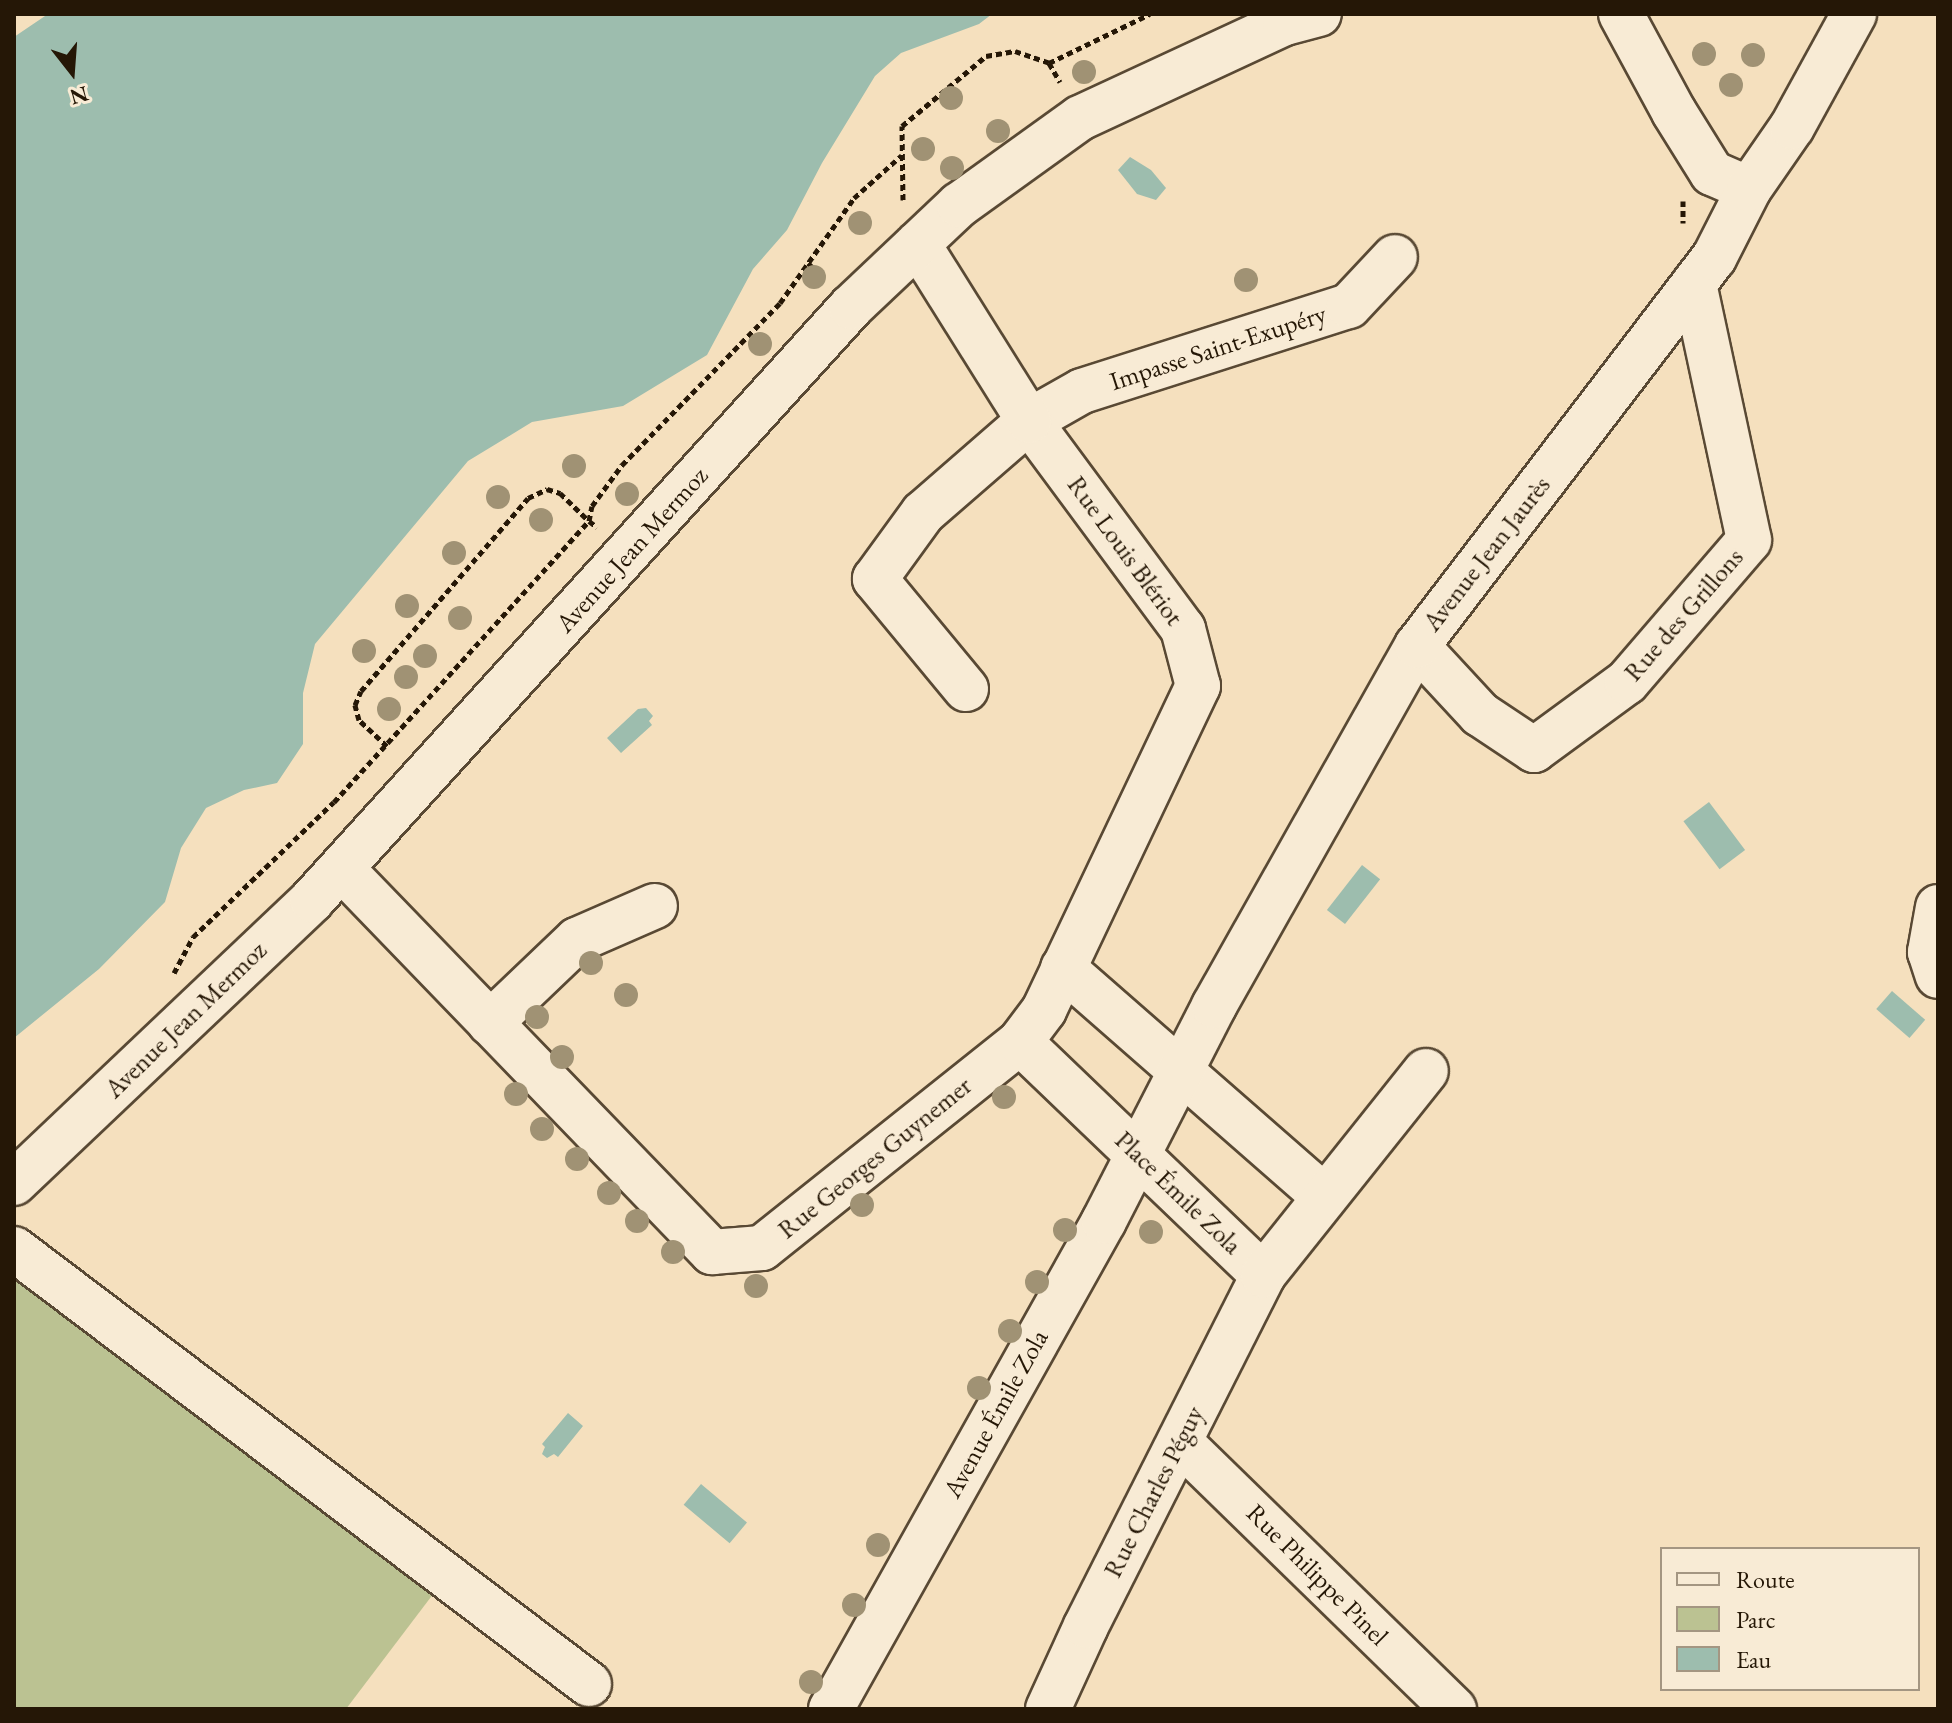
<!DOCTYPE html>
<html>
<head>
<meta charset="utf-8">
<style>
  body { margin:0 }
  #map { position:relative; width:1952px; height:1723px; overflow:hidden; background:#f5e0be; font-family:"EB Garamond",serif }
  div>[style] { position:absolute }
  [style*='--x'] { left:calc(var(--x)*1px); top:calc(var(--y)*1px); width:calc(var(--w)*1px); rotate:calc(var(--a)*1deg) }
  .green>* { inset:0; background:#bbc292 }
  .water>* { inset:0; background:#9dbdae; transform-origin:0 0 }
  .path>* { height:5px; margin-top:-2.5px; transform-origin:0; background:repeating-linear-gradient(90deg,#251706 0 6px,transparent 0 10px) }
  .roads { filter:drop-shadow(2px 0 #594934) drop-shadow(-2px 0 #594934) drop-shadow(0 2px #594934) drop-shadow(0 -2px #594934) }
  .minor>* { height:44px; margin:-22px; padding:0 22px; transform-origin:22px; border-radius:22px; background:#f8ebd5 }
  .trees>* { width:24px; height:24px; margin:-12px; border-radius:50%; background:#a09274 }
  span { translate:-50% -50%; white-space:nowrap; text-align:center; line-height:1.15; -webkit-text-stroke:6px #f8ebd5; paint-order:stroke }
  .street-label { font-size:26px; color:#251706 }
  .frame { position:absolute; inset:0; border:16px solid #251706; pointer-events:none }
  .legend { position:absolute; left:1660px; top:1547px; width:260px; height:144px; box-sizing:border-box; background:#f8ebd5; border:2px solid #a49682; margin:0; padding:10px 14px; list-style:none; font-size:24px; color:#251706 }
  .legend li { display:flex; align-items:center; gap:16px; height:40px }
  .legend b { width:40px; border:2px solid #a49682 }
  .north { position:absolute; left:32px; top:32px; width:80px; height:80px; -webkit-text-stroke:6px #f8ebd5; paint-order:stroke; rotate:163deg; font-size:22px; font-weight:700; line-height:32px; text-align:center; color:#251706 }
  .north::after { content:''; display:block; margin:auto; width:28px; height:36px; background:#251706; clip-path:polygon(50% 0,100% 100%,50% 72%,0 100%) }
</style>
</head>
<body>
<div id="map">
  <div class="green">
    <i style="clip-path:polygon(14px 1266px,440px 1585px,346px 1709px,14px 1709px)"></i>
  </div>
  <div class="water">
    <i style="clip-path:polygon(48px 14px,992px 14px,979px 24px,901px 53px,875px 76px,822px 163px,787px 230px,753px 269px,707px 355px,623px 406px,532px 422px,468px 461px,315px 644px,303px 693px,303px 744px,277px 783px,244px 790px,206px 808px,181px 848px,165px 902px,99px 969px,14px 1038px,14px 37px)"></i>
    <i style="clip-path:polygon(1130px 157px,1151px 170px,1166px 188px,1156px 200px,1137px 194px,1118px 170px)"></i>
    <i style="clip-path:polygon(646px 708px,653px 716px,649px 721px,652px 725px,621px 753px,607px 738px,638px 709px)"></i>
    <i style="left:1709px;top:802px;width:60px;height:32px;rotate:53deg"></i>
    <i style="left:1362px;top:865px;width:23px;height:57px;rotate:38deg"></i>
    <i style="left:1892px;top:991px;width:44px;height:24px;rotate:41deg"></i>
    <i style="clip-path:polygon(568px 1413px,583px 1426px,558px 1457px,554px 1454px,547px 1458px,542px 1454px,545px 1447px,542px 1444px)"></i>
    <i style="left:701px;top:1484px;width:60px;height:27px;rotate:40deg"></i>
  </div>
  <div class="path">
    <i style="--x:1049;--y:63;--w:22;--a:60"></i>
    <i style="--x:903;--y:200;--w:74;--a:-90.8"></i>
    <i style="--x:902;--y:126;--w:109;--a:-39.8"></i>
    <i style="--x:986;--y:56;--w:29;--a:-10"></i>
    <i style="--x:1015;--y:51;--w:36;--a:19"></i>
    <i style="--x:1049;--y:63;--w:112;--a:-25.9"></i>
    <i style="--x:1683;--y:201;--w:22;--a:90"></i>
    <i style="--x:808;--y:263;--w:21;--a:43"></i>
    <i style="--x:589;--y:521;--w:15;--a:-79"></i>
    <i style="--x:592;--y:506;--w:51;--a:-53.8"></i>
    <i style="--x:622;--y:465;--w:226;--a:-45.7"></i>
    <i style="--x:780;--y:303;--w:128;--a:-54.8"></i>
    <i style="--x:854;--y:198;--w:64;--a:-41.9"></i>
    <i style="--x:387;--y:746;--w:38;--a:-137"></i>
    <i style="--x:359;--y:720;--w:16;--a:-105"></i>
    <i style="--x:355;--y:705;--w:15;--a:-67"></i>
    <i style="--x:361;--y:691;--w:255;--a:-49.1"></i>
    <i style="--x:528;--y:498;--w:21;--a:-25"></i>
    <i style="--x:547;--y:489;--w:14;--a:17"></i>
    <i style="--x:560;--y:493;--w:39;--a:44"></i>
    <i style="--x:174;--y:973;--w:41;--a:-62.2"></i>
    <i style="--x:193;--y:937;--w:195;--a:-43.8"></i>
    <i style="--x:334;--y:802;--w:379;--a:-47.8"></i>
    <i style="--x:589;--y:521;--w:10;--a:37"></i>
  </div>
  <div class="roads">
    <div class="minor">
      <i style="--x:1621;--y:14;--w:111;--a:61.6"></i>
      <i style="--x:1674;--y:112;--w:72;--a:58.1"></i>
      <i style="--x:1712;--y:173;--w:40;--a:23.4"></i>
      <i style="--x:1417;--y:646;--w:93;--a:47.2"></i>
      <i style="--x:1480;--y:714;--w:65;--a:33.7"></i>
      <i style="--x:1534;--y:750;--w:115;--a:-36.2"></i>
      <i style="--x:1627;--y:682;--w:187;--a:-49.3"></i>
      <i style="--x:1749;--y:540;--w:262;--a:-102.1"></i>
      <i style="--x:966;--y:689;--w:143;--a:-129.6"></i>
      <i style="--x:875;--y:579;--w:82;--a:-54"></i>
      <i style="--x:923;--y:513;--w:140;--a:-41"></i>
      <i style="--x:1029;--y:421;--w:61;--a:-29.5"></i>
      <i style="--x:1082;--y:391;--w:280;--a:-17.7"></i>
      <i style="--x:1349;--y:306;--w:67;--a:-46.8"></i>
      <i style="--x:342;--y:869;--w:533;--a:45.99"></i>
      <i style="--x:712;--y:1252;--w:50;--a:-4.6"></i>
      <i style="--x:762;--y:1248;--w:330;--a:-38.6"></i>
      <i style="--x:1020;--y:1042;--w:40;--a:-53"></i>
      <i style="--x:1044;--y:1010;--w:359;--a:-64.6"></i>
      <i style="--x:1198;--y:686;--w:59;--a:-104.7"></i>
      <i style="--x:1183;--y:629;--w:259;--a:-126.5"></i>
      <i style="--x:1029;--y:421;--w:209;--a:-122.1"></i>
      <i style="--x:1938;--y:907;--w:46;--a:100.1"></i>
      <i style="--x:1930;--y:952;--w:25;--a:72"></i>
      <i style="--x:1063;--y:968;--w:346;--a:41.2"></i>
      <i style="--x:490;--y:1023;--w:120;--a:-43.7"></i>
      <i style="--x:577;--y:940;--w:85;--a:-23.6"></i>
      <i style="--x:1020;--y:1042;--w:337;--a:43.8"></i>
      <i style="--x:14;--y:1183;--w:411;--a:-43.5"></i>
      <i style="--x:312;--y:900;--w:801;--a:-47.73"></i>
      <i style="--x:851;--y:307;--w:149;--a:-43.4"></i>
      <i style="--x:959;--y:205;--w:149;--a:-35.7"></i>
      <i style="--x:1080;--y:118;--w:226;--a:-24.9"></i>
      <i style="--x:1285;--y:23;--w:35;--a:-15"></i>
      <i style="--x:14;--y:1249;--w:721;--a:37.11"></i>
      <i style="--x:1180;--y:1442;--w:383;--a:44.3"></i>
      <i style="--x:831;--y:1709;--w:559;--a:-60.78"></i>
      <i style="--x:1104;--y:1221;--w:242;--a:-62.9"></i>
      <i style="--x:1214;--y:1006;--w:413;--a:-60.6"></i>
      <i style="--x:1417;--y:646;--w:489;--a:-52.6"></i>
      <i style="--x:1714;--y:258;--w:77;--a:-63.1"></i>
      <i style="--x:1749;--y:189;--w:75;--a:-55.3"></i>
      <i style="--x:1792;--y:127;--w:129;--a:-61.2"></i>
      <i style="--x:1048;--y:1709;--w:91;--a:-65.4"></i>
      <i style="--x:1086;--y:1626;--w:393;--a:-63.2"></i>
      <i style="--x:1263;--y:1275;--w:261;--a:-51.4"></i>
    </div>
  </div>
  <div class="trees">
    <i style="left:1704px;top:54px"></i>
    <i style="left:1753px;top:55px"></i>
    <i style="left:1084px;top:72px"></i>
    <i style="left:1731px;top:85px"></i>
    <i style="left:951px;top:98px"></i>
    <i style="left:998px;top:131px"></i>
    <i style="left:923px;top:149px"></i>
    <i style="left:952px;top:168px"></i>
    <i style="left:860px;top:223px"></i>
    <i style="left:814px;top:277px"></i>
    <i style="left:1246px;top:280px"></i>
    <i style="left:760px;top:344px"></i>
    <i style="left:574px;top:466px"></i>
    <i style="left:627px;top:494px"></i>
    <i style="left:498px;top:497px"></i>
    <i style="left:541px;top:520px"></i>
    <i style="left:454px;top:553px"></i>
    <i style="left:407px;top:606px"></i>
    <i style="left:460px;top:618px"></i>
    <i style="left:364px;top:651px"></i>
    <i style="left:425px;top:656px"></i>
    <i style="left:406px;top:677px"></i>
    <i style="left:389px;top:709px"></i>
    <i style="left:591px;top:963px"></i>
    <i style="left:626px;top:995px"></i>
    <i style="left:537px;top:1017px"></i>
    <i style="left:562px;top:1057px"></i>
    <i style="left:516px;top:1094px"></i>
    <i style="left:1004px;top:1097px"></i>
    <i style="left:542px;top:1129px"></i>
    <i style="left:577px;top:1159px"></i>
    <i style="left:609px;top:1193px"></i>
    <i style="left:862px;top:1205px"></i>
    <i style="left:637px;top:1221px"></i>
    <i style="left:1065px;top:1230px"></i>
    <i style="left:1151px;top:1232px"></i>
    <i style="left:673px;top:1252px"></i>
    <i style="left:1037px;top:1282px"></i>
    <i style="left:756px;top:1286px"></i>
    <i style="left:1010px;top:1331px"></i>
    <i style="left:979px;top:1388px"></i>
    <i style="left:878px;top:1545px"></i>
    <i style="left:854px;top:1605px"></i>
    <i style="left:811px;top:1682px"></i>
  </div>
  <div class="street-label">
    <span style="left:1218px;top:348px;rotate:-18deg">Impasse Saint-Exupéry</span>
    <span style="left:632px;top:550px;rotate:-48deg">Avenue Jean Mermoz</span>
    <span style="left:1125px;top:551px;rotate:54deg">Rue Louis Blériot</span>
    <span style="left:1487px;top:554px;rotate:-52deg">Avenue Jean Jaurès</span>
    <span style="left:1684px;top:615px;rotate:-49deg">Rue des Grillons</span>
    <span style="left:186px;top:1020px;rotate:-44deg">Avenue Jean Mermoz</span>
    <span style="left:875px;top:1158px;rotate:-39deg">Rue Georges Guynemer</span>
    <span style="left:1178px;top:1193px;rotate:44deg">Place Émile Zola</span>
    <span style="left:996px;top:1414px;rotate:-61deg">Avenue Émile Zola</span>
    <span style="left:1154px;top:1492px;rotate:-63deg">Rue Charles Péguy</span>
    <span style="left:1317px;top:1575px;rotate:45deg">Rue Philippe Pinel</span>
  </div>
  <div class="frame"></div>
  <ul class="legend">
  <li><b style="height:10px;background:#f8ebd5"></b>Route</li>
  <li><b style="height:22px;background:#bbc292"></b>Parc</li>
  <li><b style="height:22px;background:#9dbdae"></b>Eau</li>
  </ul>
  <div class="north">N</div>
</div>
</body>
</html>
